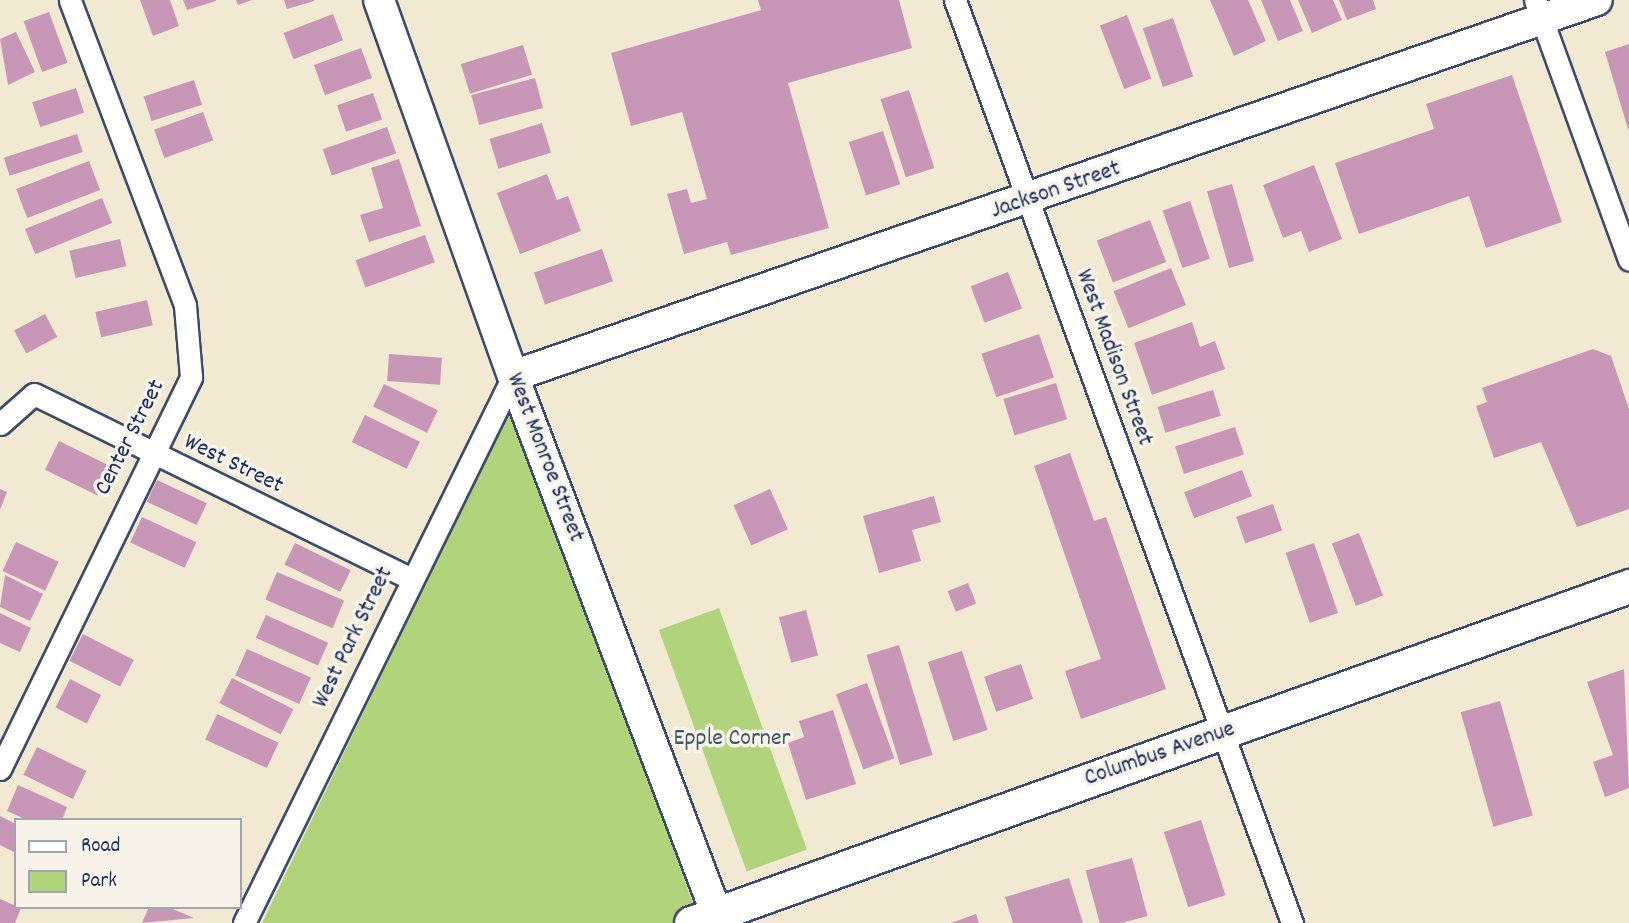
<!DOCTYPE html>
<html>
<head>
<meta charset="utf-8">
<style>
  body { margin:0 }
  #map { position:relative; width:1629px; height:923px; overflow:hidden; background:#f1e9d2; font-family:Dekko,sans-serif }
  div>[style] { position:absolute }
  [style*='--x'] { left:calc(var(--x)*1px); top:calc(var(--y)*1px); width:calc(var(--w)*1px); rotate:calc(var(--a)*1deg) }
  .green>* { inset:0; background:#b1d37b; transform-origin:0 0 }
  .building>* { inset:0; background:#c897b8; transform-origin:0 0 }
  .roads { filter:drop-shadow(2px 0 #3b4b6f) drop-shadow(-2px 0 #3b4b6f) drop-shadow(0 2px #3b4b6f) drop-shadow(0 -2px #3b4b6f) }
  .street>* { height:21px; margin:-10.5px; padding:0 10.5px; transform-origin:10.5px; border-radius:10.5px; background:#fff }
  .secondary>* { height:30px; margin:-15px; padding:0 15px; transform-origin:15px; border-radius:15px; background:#fff }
  .primary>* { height:33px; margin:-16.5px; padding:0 16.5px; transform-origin:16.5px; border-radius:16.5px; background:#fff }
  span { translate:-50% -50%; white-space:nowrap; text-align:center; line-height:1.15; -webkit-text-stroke:7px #f7f3e8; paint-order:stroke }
  .street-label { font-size:24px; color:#1b2f5e }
  .park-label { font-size:24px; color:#405865 }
  .legend { position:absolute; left:14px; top:818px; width:228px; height:91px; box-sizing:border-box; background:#f7f3e8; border:2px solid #9fa5b1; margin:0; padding:9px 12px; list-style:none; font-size:21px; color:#1b2f5e }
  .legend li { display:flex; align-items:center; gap:14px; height:35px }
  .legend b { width:35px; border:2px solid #9fa5b1 }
</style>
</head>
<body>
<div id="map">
  <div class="green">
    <i style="clip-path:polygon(506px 416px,517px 416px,700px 923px,262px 923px)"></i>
    <i style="left:719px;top:608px;width:257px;height:64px;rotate:70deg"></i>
  </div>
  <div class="building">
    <i style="clip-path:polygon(140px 0,170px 0,179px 26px,153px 36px)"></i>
    <i style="clip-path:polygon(183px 0,216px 0,216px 1px,187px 10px)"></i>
    <i style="clip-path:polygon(236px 0,252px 0,238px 5px)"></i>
    <i style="clip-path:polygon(284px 0,314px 0,314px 1px,287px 9px)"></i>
    <i style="clip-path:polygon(758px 0,899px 0,912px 48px,788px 83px,829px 228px,731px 255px,727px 242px,684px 254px,667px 194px,687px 189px,691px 203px,707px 199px,682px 112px,631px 126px,611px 53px,761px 10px)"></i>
    <i style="clip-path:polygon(1210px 0,1248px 0,1266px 41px,1234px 56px)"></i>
    <i style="clip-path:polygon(1261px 0,1290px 0,1303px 31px,1278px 41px)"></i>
    <i style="clip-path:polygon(1298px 0,1333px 0,1342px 20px,1312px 33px)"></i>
    <i style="clip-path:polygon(1339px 0,1373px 0,1376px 9px,1347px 20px)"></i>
    <i style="left:49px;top:12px;width:54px;height:27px;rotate:70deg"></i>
    <i style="left:333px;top:14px;width:28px;height:53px;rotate:69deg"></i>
    <i style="left:1127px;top:15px;width:68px;height:29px;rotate:69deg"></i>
    <i style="left:1173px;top:18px;width:62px;height:32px;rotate:71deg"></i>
    <i style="clip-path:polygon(16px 32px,35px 72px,8px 85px,0 39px)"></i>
    <i style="clip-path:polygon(1629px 44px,1629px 129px,1628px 129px,1605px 52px)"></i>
    <i style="left:523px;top:45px;width:31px;height:65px;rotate:73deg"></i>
    <i style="left:361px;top:48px;width:32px;height:50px;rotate:70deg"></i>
    <i style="clip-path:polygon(1512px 75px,1562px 222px,1486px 248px,1469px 196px,1359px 234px,1335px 163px,1434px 129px,1426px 104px)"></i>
    <i style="left:535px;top:78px;width:31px;height:66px;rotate:75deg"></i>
    <i style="left:194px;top:80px;width:26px;height:53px;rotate:72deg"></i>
    <i style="left:76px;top:88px;width:26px;height:46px;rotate:72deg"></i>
    <i style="left:909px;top:90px;width:82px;height:30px;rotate:72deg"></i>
    <i style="left:373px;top:93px;width:28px;height:38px;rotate:71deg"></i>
    <i style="left:203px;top:112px;width:30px;height:52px;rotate:70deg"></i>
    <i style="left:542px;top:123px;width:31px;height:55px;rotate:73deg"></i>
    <i style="left:387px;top:127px;width:28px;height:68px;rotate:71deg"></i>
    <i style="left:883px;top:131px;width:56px;height:36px;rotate:72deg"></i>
    <i style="left:77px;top:134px;width:19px;height:77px;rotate:72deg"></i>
    <i style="clip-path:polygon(399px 159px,421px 226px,369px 242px,360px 215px,383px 208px,371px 168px)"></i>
    <i style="left:89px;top:161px;width:31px;height:78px;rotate:69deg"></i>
    <i style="clip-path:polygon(1314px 165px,1342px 239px,1309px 252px,1301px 231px,1283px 238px,1263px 185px)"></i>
    <i style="clip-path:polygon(547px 174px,557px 200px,568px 196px,581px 231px,520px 254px,497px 193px)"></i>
    <i style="left:1232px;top:184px;width:80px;height:26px;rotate:74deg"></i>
    <i style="left:102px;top:198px;width:27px;height:83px;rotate:68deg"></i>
    <i style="left:1190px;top:201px;width:61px;height:29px;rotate:71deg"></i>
    <i style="left:1150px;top:220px;width:45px;height:57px;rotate:69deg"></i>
    <i style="left:425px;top:235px;width:29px;height:74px;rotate:70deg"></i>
    <i style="left:120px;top:239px;width:28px;height:52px;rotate:77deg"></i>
    <i style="left:602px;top:249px;width:34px;height:72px;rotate:71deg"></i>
    <i style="left:1171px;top:268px;width:40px;height:62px;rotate:68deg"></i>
    <i style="left:1008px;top:272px;width:39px;height:40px;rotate:69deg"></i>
    <i style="left:147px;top:300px;width:26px;height:53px;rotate:77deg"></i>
    <i style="left:45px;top:314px;width:26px;height:35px;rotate:62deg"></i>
    <i style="clip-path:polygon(1192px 322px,1200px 347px,1215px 341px,1225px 369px,1152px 395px,1134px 343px)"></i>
    <i style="left:1039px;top:334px;width:46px;height:61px;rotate:71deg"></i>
    <i style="clip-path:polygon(1593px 349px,1611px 356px,1629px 409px,1629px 509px,1577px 527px,1541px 442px,1494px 458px,1476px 406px,1487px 402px,1482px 388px)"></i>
    <i style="left:389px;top:354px;width:53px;height:27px;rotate:4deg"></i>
    <i style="left:1056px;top:383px;width:38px;height:55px;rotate:73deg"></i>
    <i style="left:384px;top:384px;width:60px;height:25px;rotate:26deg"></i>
    <i style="left:1213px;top:390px;width:27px;height:58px;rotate:73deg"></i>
    <i style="left:365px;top:415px;width:61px;height:30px;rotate:26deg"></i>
    <i style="left:1235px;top:427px;width:29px;height:63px;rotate:72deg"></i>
    <i style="left:59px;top:441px;width:58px;height:32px;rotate:26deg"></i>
    <i style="clip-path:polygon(1070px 453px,1094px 521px,1106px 517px,1166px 689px,1081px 719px,1065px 671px,1101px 659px,1034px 466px)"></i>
    <i style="left:1242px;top:470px;width:28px;height:62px;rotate:69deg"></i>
    <i style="left:157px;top:480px;width:55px;height:24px;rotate:25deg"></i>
    <i style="clip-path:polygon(0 489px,7px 492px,0 510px)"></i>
    <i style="left:770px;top:489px;width:44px;height:40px;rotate:66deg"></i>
    <i style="clip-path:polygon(934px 496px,941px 522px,912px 530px,921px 561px,879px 573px,863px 516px)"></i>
    <i style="left:1273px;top:504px;width:28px;height:39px;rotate:71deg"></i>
    <i style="left:142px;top:517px;width:60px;height:28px;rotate:25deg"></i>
    <i style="left:1359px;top:533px;width:67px;height:29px;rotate:69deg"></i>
    <i style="left:16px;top:542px;width:47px;height:32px;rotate:25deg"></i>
    <i style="left:295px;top:543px;width:62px;height:24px;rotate:26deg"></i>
    <i style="left:1314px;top:543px;width:74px;height:30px;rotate:71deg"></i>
    <i style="left:277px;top:572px;width:73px;height:30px;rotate:23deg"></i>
    <i style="clip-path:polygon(5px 575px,43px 594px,30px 621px,0 607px)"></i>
    <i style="left:968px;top:583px;width:22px;height:22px;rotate:68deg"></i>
    <i style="left:806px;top:610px;width:47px;height:28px;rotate:75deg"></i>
    <i style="clip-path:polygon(0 613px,31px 628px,20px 652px,0 643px)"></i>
    <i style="left:266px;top:615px;width:68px;height:25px;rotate:24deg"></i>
    <i style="left:83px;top:634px;width:57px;height:30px;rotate:27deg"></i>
    <i style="left:899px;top:645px;width:115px;height:34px;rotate:73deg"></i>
    <i style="left:247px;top:649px;width:70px;height:29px;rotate:24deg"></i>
    <i style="left:962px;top:651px;width:83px;height:36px;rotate:72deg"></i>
    <i style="left:1021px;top:664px;width:37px;height:39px;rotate:71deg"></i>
    <i style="clip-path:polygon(1624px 669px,1629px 788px,1605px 797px,1593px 762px,1613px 755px,1587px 682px)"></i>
    <i style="left:232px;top:678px;width:69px;height:28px;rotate:27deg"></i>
    <i style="left:70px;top:679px;width:35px;height:32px;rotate:27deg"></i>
    <i style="left:867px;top:683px;width:80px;height:33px;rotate:70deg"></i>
    <i style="left:1500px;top:701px;width:119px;height:41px;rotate:74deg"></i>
    <i style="clip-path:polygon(833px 710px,856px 784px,806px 800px,788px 743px,804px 737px,799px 721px)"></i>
    <i style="left:217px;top:714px;width:68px;height:28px;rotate:25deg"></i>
    <i style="left:37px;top:747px;width:55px;height:31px;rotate:26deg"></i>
    <i style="clip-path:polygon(18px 785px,67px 807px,62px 820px,27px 820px,7px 811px)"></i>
    <i style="clip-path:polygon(0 816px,16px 824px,16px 853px,0 845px)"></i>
    <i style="left:1201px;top:820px;width:79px;height:39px;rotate:72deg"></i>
    <i style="left:1132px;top:858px;width:60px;height:48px;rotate:75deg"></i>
    <i style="clip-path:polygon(1069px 878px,1083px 923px,1013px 923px,1005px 897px)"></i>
    <i style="clip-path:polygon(0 899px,21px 908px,15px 923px,0 923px)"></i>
    <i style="clip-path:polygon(149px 907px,168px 907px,194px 918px,142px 923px)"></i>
    <i style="clip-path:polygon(976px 914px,979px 923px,951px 923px)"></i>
  </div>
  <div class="roads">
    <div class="street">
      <i style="--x:955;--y:0;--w:983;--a:69.94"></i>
      <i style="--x:1535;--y:0;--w:276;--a:70.1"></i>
      <i style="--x:0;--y:424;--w:45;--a:-41.4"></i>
      <i style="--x:34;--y:394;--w:421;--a:26.1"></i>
      <i style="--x:0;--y:769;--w:436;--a:-64"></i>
      <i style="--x:191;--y:377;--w:72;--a:-94.8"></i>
      <i style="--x:185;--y:305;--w:326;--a:-110.7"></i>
      <i style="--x:244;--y:923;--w:610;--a:-63.81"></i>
    </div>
    <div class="secondary">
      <i style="--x:379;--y:0;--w:399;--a:70.4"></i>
      <i style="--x:513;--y:376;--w:585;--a:69.27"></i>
      <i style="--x:513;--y:376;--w:1147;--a:-19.13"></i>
    </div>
    <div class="primary">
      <i style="--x:691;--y:923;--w:997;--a:-19.76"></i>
    </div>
  </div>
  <div class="street-label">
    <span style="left:1056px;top:191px;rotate:-19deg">Jackson Street</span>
    <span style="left:1113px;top:358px;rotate:70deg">West Madison Street</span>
    <span style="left:131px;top:438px;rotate:-63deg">Center Street</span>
    <span style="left:544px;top:458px;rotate:69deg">West Monroe Street</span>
    <span style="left:233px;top:465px;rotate:26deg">West Street</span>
    <span style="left:354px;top:638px;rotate:-64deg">West Park Street</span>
    <span style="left:1160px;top:755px;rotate:-19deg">Columbus Avenue</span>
  </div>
  <div class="park-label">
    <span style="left:732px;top:740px">Epple Corner</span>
  </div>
  <ul class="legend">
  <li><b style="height:9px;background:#fff"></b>Road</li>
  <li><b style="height:19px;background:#b1d37b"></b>Park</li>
  </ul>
</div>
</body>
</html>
